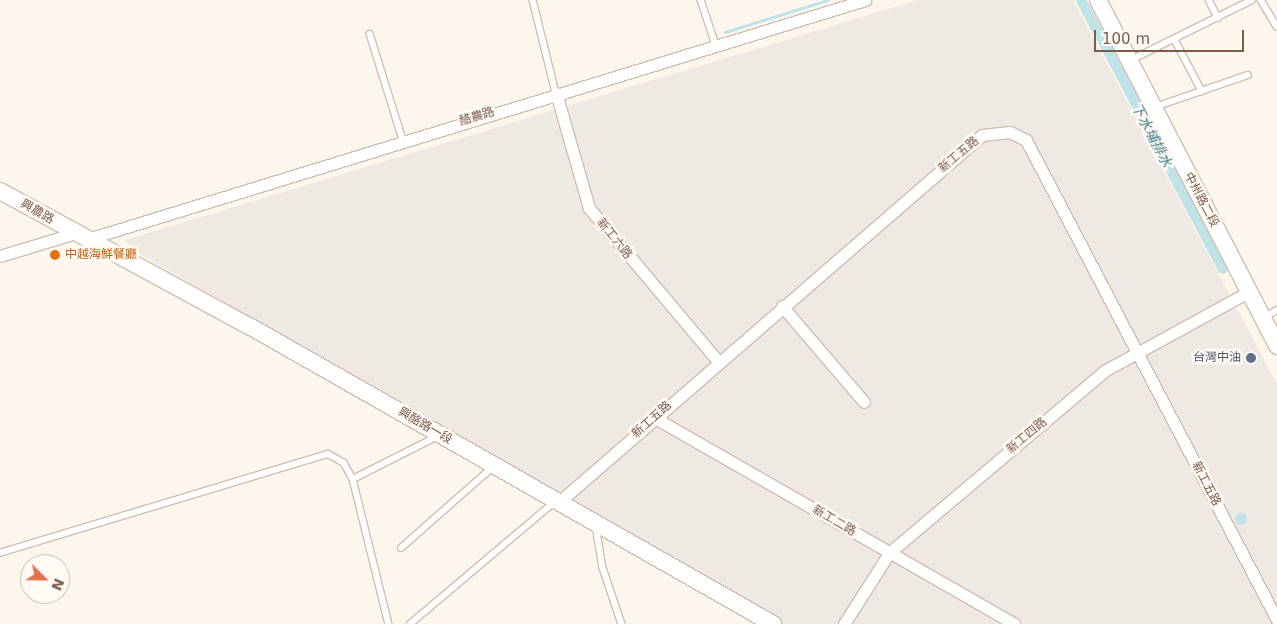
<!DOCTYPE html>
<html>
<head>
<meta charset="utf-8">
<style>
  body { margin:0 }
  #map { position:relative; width:1277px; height:624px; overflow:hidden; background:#fdf6ec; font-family:"DejaVu Sans","Noto Sans TC",sans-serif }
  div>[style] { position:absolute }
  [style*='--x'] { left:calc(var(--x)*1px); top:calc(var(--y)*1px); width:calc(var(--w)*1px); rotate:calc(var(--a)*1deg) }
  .industrial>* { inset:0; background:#efe9e4 }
  .water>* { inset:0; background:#bfe3e8 }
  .round { border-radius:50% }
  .stream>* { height:3px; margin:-1.5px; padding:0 1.5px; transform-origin:1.5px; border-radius:1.5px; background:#bfe3e8 }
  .canal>* { height:10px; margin:-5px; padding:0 5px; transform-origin:5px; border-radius:5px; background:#bfe3e8 }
  .roads { filter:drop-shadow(1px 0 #d1beb0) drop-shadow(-1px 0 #d1beb0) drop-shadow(0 1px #d1beb0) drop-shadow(0 -1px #d1beb0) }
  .lane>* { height:5.5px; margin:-2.75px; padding:0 2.75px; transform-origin:2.75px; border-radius:2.75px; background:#fff }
  .street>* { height:11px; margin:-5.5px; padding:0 5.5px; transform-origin:5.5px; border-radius:5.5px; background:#fff }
  .secondary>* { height:16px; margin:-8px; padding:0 8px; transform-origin:8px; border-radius:8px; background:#fff }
  .dots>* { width:14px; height:14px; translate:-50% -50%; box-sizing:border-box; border:2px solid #fffaf3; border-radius:50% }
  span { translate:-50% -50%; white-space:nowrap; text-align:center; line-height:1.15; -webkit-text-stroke:5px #fffaf3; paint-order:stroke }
  .street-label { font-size:12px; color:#7a5c4d }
  .food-label { font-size:12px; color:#c56008 }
  .left { translate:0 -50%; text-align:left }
  .service-label { font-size:12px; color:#4e5e75 }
  .right { translate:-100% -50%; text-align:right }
  .water-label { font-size:14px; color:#437c86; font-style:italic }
  .north { position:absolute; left:20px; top:554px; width:50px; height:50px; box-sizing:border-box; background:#fffaf3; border:1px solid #cabbb1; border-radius:50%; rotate:113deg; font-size:14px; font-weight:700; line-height:20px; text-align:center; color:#7a5c4d }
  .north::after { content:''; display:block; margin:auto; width:18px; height:22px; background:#e76f51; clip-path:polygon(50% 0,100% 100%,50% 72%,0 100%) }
  .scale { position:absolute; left:1094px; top:30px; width:150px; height:22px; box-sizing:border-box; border:2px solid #7a5c4d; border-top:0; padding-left:6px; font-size:15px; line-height:18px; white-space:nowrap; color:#7a5c4d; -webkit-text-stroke:4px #fffaf3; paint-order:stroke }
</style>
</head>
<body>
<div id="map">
  <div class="industrial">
    <i style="clip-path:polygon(918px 0,1073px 0,1277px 384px,1277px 624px,787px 624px,140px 254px,125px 240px)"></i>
  </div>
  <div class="water">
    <i class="round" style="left:1235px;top:513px;width:12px;height:12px"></i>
  </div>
  <div class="stream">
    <i style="--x:725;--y:32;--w:108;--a:-17.3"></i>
  </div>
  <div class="canal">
    <i style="--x:1081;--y:0;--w:304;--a:62.2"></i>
  </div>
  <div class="roads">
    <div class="lane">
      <i style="--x:533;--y:0;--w:96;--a:76.1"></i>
      <i style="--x:701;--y:0;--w:47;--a:71.6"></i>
      <i style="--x:1209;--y:0;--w:20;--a:63"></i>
      <i style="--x:1261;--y:0;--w:31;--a:59"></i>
      <i style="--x:370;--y:34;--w:111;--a:72.7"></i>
      <i style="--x:1175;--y:40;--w:58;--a:62.1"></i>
      <i style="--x:1131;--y:60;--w:135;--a:-26.4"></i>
      <i style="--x:1155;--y:107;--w:98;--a:-19"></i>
      <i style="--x:1264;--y:318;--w:15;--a:-32"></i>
      <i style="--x:353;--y:479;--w:95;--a:-26.8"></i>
      <i style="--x:596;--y:526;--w:43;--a:80.5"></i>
      <i style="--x:603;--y:568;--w:59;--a:71.3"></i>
      <i style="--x:401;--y:548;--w:123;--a:-41.4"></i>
      <i style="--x:0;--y:553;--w:343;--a:-16.8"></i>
      <i style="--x:328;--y:454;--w:18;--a:29"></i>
      <i style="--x:344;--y:463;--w:18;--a:61"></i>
      <i style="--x:353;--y:479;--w:149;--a:76.1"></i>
      <i style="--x:410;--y:624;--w:187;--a:-40.2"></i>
    </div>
    <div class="street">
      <i style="--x:556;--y:93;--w:120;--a:74"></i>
      <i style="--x:589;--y:208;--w:200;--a:49.9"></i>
      <i style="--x:91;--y:238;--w:810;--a:-17.09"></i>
      <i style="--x:0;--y:256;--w:78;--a:-17"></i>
      <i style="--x:782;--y:306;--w:126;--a:49.5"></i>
      <i style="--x:655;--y:418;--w:414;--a:29.8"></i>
      <i style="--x:559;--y:502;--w:560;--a:-40.95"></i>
      <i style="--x:982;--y:135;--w:28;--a:-6"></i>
      <i style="--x:1010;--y:132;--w:18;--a:27"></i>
      <i style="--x:1026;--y:140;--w:542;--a:62.39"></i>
      <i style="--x:844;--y:624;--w:84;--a:-57.6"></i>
      <i style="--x:889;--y:553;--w:282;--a:-40.2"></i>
      <i style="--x:1104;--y:371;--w:164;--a:-28.7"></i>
    </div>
    <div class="secondary">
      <i style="--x:1098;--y:0;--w:390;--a:62.6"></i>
      <i style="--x:0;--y:191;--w:285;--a:28.5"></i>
      <i style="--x:251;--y:327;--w:601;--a:29.64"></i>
    </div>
  </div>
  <div class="dots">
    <i style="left:55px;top:255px;background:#e8710a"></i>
    <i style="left:1251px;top:358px;background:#5c6f8a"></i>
  </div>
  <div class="street-label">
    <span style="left:477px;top:117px;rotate:-17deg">酪農路</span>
    <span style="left:959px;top:155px;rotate:-40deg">新工五路</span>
    <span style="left:1201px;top:200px;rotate:62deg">中州路二段</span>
    <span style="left:37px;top:212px;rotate:30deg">興農路</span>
    <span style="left:614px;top:239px;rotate:51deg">新工六路</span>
    <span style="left:652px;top:420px;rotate:-42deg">新工五路</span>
    <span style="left:425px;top:426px;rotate:30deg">興酪路一段</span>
    <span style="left:1027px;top:436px;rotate:-40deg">新工四路</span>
    <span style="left:1206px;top:484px;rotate:63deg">新工五路</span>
    <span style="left:834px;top:521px;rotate:30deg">新工二路</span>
  </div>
  <div class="food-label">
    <span class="left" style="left:65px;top:255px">中越海鮮餐廳</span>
  </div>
  <div class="service-label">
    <span class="right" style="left:1241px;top:358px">台灣中油</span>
  </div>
  <div class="water-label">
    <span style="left:1152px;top:135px;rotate:62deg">下水埔排水</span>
  </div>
  <div class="north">N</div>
  <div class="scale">100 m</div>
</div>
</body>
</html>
